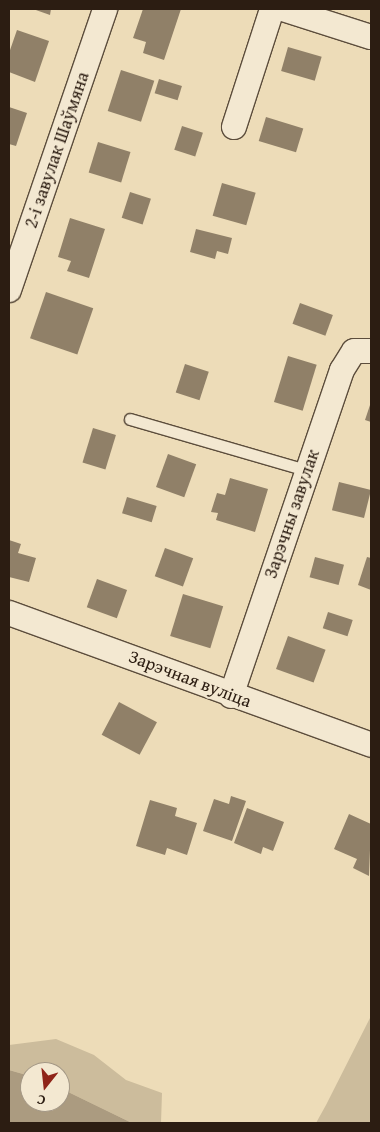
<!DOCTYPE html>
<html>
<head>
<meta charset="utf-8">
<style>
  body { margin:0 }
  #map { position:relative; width:380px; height:1132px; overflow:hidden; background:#eddcb8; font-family:"Gentium Book Plus",serif }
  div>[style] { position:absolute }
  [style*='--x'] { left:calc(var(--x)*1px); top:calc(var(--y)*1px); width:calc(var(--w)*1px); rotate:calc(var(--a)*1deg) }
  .green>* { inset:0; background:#ccbc9c }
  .water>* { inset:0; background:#ab9b80 }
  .building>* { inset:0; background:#908068; transform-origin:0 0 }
  .roads { filter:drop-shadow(1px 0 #5c4d3c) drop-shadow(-1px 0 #5c4d3c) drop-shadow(0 1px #5c4d3c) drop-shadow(0 -1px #5c4d3c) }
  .service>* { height:11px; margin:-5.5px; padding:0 5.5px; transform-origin:5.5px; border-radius:5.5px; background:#f3e8d1 }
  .minor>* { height:24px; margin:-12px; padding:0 12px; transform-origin:12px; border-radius:12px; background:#f3e8d1 }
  span { translate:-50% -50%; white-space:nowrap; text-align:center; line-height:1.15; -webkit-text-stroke:4px #f3e8d1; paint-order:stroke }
  .street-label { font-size:18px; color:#2c1d12 }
  .frame { position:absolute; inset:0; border:10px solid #2c1d12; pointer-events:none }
  .north { position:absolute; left:20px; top:1062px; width:50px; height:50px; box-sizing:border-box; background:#f3e8d1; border:1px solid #a39785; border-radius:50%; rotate:196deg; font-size:14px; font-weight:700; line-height:20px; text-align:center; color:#2c1d12 }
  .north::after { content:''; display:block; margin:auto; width:18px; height:22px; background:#8f2418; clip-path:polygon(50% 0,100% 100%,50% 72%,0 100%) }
</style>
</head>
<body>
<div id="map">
  <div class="green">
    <i style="clip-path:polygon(371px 1016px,371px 1123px,316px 1123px,326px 1105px)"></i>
    <i style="clip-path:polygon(56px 1039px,94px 1055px,126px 1080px,162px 1093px,161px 1123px,132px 1123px,60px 1088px,60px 1072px,30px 1072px,30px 1076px,9px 1070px,9px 1045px)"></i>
  </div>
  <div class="water">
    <i style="clip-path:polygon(9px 1070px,30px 1076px,30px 1102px,60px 1102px,60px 1088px,132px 1123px,9px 1123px)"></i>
  </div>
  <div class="building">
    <i style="clip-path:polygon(33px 9px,51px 9px,50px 15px)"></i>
    <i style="clip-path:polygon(143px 9px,181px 9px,164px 60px,143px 53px,146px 42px,133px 38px)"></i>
    <i style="clip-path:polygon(17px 30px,49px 41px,35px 82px,9px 72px,9px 53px)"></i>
    <i style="left:288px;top:47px;width:35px;height:25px;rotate:16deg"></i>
    <i style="left:121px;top:70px;width:35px;height:43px;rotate:18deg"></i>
    <i style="left:159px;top:79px;width:24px;height:15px;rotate:17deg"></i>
    <i style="clip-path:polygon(9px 107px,27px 113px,16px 146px,9px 144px)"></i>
    <i style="left:266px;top:117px;width:39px;height:25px;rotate:17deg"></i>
    <i style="left:182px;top:126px;width:22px;height:25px;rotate:18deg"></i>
    <i style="left:98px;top:142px;width:34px;height:32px;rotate:17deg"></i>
    <i style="left:222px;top:183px;width:35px;height:34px;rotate:16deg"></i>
    <i style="left:130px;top:192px;width:22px;height:27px;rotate:18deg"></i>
    <i style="clip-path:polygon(70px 218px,105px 229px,89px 278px,67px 271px,71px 261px,58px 257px)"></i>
    <i style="clip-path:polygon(196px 229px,232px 238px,228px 254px,217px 251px,215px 259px,190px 252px)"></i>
    <i style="left:46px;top:292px;width:50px;height:49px;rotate:19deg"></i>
    <i style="left:300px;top:303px;width:35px;height:22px;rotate:20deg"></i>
    <i style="left:288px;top:356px;width:30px;height:48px;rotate:17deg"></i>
    <i style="left:185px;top:364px;width:25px;height:30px;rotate:18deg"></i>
    <i style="clip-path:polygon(371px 402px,371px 422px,365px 420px)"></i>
    <i style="left:93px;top:428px;width:24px;height:36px;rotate:17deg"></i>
    <i style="left:168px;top:454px;width:30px;height:35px;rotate:20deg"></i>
    <i style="clip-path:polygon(230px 478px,268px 489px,255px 532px,216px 520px,218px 513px,211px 512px,217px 493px,225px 495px)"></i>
    <i style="left:339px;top:482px;width:33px;height:29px;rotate:14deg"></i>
    <i style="left:127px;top:497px;width:31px;height:17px;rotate:17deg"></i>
    <i style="clip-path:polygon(9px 540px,21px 544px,18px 553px,36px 558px,29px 582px,9px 577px)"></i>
    <i style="left:165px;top:548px;width:30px;height:30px;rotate:20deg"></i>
    <i style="left:315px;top:557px;width:30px;height:21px;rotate:15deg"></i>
    <i style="clip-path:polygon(367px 557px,371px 558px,371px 590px,358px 585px)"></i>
    <i style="left:97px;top:579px;width:32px;height:30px;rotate:20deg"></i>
    <i style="left:183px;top:594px;width:42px;height:44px;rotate:17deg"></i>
    <i style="left:328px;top:612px;width:26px;height:17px;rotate:18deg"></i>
    <i style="left:288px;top:636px;width:40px;height:35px;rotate:20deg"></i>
    <i style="left:119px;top:702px;width:43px;height:37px;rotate:28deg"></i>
    <i style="clip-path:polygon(231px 796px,246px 801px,232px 841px,203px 831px,214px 799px,229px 804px)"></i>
    <i style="clip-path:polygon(150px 800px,177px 808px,175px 816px,197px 823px,187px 855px,167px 848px,165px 855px,136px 846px)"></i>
    <i style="clip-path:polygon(247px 808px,284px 822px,273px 851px,263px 847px,261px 854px,234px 843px)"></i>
    <i style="clip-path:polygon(349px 814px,371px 824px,369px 876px,353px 868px,357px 859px,334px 849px)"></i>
  </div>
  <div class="roads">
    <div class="service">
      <i style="--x:130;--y:419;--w:183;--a:16.2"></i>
    </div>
    <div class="minor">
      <i style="--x:283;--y:9;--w:92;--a:17.7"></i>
      <i style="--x:234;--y:127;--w:124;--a:-72.1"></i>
      <i style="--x:9;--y:290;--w:297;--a:-71.1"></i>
      <i style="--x:9;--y:613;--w:385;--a:20"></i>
      <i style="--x:231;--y:696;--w:344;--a:-71.2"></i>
      <i style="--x:342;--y:370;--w:22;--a:-58"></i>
      <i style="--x:354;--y:351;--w:17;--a:0"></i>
    </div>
  </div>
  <div class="street-label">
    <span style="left:57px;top:150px;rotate:-71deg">2-і завулак Шаўмяна</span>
    <span style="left:292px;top:514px;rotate:-71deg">Зарэчны завулак</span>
    <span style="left:190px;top:679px;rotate:21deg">Зарэчная вуліца</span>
  </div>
  <div class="frame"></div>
  <div class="north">С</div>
</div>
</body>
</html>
